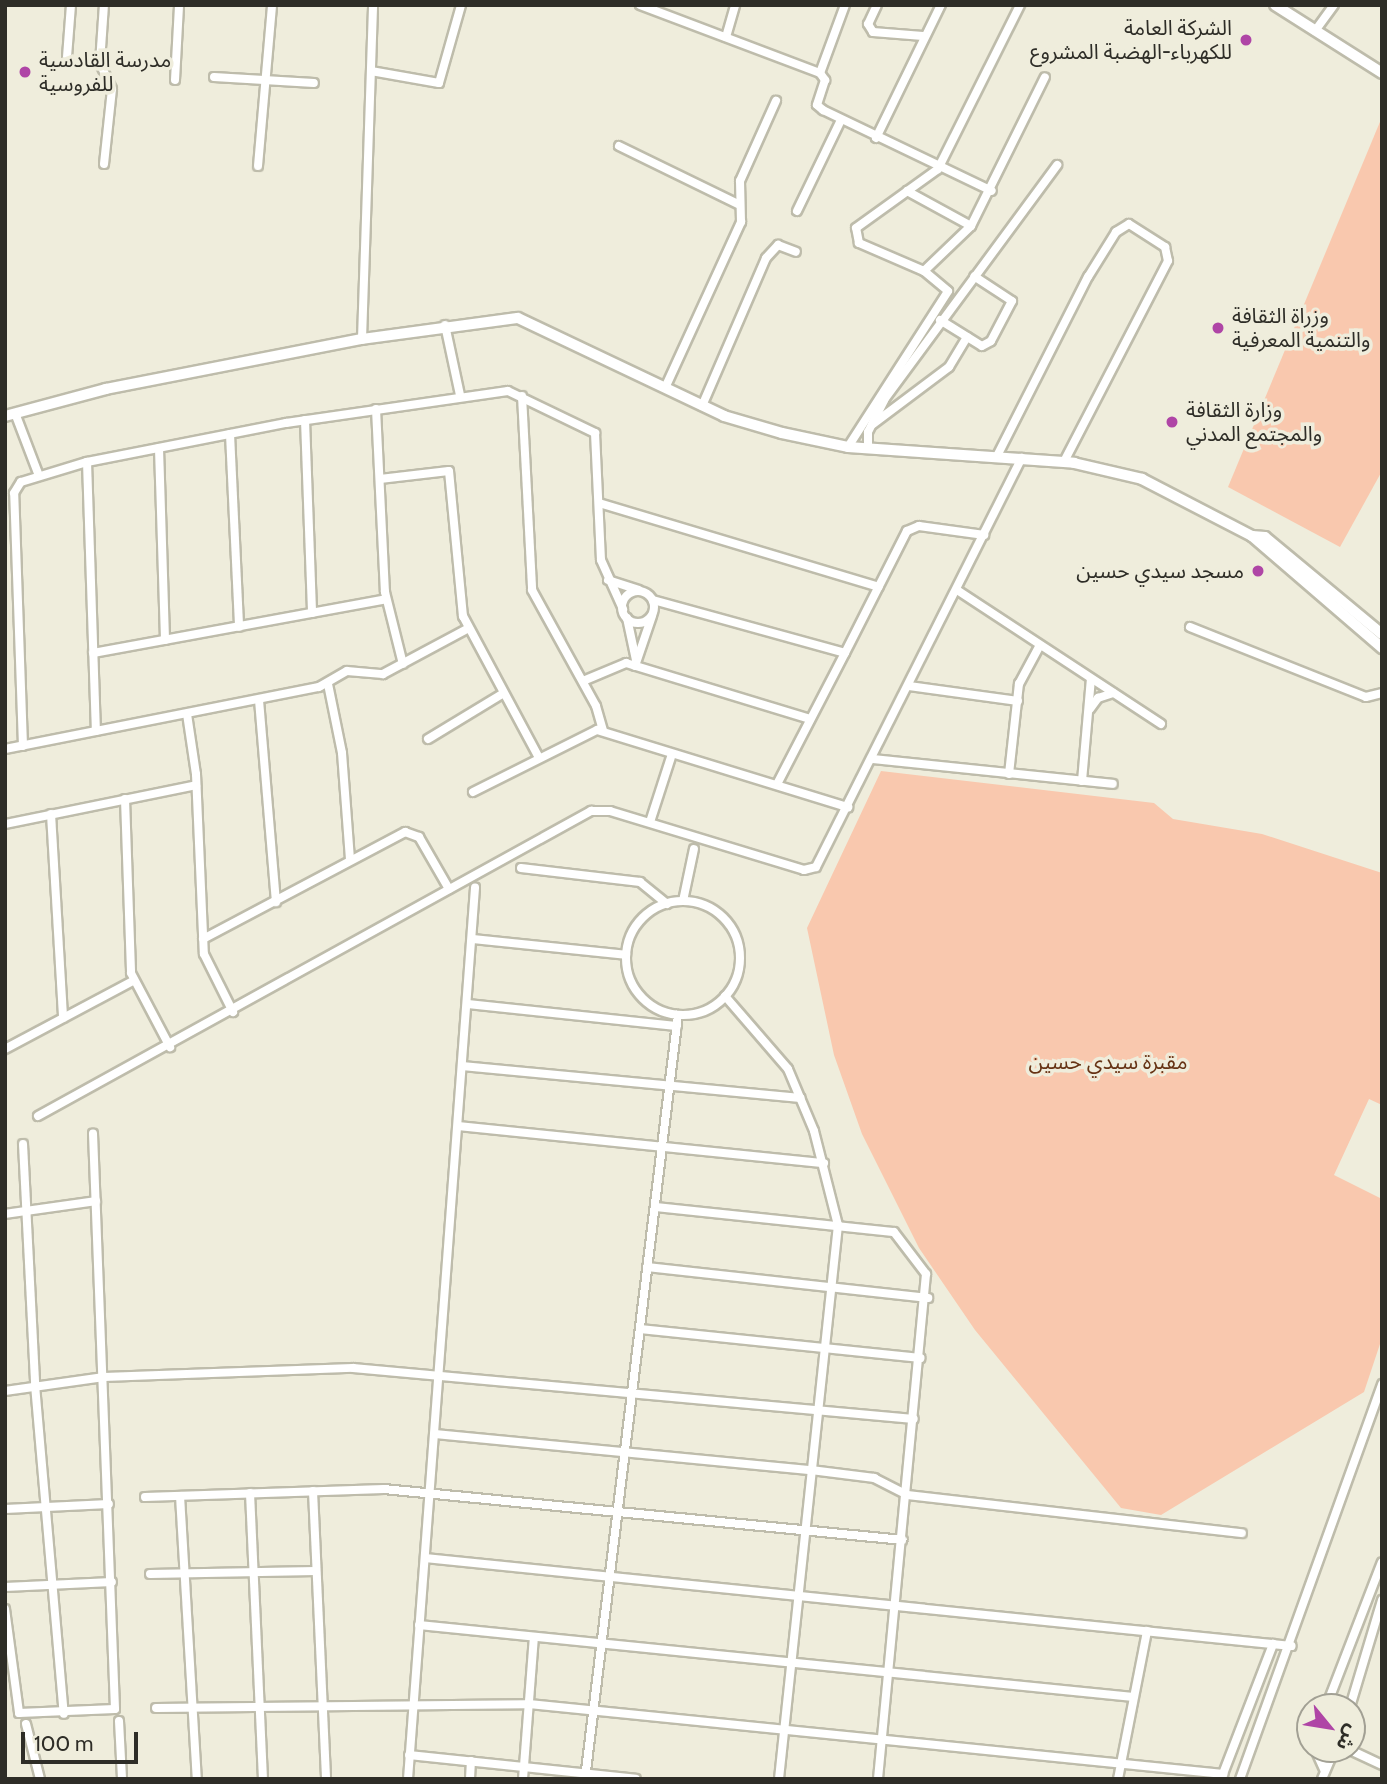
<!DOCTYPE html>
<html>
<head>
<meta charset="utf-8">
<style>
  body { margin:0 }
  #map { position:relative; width:1387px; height:1784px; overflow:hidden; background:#efeddc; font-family:Cabin,"Noto Sans Arabic",sans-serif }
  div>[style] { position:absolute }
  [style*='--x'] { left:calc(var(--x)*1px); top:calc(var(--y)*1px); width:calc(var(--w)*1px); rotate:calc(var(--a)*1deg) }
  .green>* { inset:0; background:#f9c8ae }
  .roads { filter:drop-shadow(2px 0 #bebcab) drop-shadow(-2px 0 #bebcab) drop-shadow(0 2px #bebcab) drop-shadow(0 -2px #bebcab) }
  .minor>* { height:8px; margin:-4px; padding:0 4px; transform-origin:4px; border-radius:4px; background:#fff }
  .minor>.ring { margin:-4px; padding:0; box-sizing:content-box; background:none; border:8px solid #fff; border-radius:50% }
  .tertiary>* { height:10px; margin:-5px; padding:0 5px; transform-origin:5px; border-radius:5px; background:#fff }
  .dots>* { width:19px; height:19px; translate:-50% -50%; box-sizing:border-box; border:4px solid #efeddc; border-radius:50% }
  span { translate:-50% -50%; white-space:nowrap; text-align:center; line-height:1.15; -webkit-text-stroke:7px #efeddc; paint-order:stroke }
  .poi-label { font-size:21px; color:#2e2d27 }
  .right { translate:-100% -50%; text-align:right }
  .left { translate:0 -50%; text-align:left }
  .park-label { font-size:21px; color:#663314 }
  .frame { position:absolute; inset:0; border:7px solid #2e2d27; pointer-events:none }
  .north { position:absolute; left:1296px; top:1693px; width:70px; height:70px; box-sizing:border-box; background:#efeddc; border:2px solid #a2a094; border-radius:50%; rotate:120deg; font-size:19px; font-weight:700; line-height:28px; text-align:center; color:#2e2d27 }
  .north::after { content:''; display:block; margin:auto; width:24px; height:32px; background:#af45a6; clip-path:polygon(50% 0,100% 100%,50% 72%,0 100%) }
  .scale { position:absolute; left:21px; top:1732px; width:117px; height:32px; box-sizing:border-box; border:4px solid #2e2d27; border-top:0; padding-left:9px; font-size:21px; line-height:24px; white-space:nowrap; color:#2e2d27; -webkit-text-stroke:5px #efeddc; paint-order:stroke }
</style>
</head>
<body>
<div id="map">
  <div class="green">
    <i style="clip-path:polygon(1382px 117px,1382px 471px,1340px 547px,1228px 487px)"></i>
    <i style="clip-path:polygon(881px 771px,1154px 803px,1173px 819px,1262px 834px,1382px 873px,1382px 1105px,1369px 1099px,1334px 1175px,1382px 1199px,1382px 1338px,1364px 1392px,1161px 1515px,1121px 1508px,975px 1330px,919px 1248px,862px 1134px,834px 1055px,807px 928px)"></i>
  </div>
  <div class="roads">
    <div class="minor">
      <i style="--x:640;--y:5;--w:192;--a:20.7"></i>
      <i style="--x:820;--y:73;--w:9;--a:54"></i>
      <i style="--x:825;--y:80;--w:26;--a:108"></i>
      <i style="--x:817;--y:105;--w:8;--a:40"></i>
      <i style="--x:823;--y:110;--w:187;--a:25.6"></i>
      <i style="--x:877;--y:5;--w:21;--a:115"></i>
      <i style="--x:868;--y:24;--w:9;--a:58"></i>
      <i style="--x:873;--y:32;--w:50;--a:4.6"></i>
      <i style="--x:1315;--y:31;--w:32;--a:-54"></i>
      <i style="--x:726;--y:37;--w:33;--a:-74"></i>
      <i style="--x:67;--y:57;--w:52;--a:-85.6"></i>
      <i style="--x:371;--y:71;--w:69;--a:10"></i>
      <i style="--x:439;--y:83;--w:81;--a:-74.2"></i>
      <i style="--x:820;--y:73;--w:72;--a:-69.8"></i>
      <i style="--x:214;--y:77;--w:100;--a:3.4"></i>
      <i style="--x:175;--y:80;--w:75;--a:-86.9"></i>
      <i style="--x:876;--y:138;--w:148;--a:-64"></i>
      <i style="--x:619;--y:146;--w:132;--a:26"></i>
      <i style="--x:104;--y:164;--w:75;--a:-83.9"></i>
      <i style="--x:112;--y:89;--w:29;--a:-115"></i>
      <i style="--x:100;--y:63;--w:58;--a:-86.1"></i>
      <i style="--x:258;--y:166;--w:162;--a:-85"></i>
      <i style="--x:907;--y:191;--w:73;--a:28.7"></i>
      <i style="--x:797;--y:211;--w:101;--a:-64.2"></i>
      <i style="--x:924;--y:271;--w:65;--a:-43.8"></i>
      <i style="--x:971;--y:226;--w:166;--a:-63.6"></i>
      <i style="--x:940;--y:320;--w:49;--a:31.8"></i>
      <i style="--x:982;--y:346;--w:10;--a:-29"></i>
      <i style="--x:991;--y:341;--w:45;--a:-62.3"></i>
      <i style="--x:1012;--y:301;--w:45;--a:-146.7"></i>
      <i style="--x:445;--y:325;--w:72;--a:77.9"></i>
      <i style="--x:362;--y:339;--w:334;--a:-88.1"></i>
      <i style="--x:665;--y:388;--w:183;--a:-65.4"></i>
      <i style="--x:741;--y:222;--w:41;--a:-91.4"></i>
      <i style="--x:740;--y:181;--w:88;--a:-65.8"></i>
      <i style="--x:522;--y:396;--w:194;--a:87"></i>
      <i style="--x:532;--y:590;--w:132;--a:61.1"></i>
      <i style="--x:596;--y:706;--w:26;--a:74"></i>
      <i style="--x:702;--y:406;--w:161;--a:-66.6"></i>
      <i style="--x:766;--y:258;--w:18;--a:-47"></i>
      <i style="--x:778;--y:245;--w:19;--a:21"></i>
      <i style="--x:376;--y:409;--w:183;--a:87.2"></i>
      <i style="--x:385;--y:592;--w:74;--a:76"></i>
      <i style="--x:15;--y:413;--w:67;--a:69.1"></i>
      <i style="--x:305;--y:420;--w:193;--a:87.9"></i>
      <i style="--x:873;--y:424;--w:95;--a:-36.9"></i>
      <i style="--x:949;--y:367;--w:35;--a:-59"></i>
      <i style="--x:230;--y:434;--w:193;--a:87.3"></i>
      <i style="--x:848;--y:447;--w:185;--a:-57.3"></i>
      <i style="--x:948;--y:291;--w:31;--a:-140"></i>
      <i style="--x:924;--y:271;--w:71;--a:-156.7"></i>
      <i style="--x:859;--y:243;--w:15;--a:-101"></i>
      <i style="--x:856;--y:228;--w:101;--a:-35.7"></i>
      <i style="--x:938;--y:169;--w:183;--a:-63.4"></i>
      <i style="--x:159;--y:448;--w:192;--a:88.2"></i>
      <i style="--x:868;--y:449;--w:17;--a:-90"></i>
      <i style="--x:868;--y:432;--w:36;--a:-63"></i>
      <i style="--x:884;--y:400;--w:292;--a:-53.6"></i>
      <i style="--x:997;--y:456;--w:201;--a:-63.1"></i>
      <i style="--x:1088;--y:277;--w:53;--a:-58.1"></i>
      <i style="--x:1116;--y:232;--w:15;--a:-32"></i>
      <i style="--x:1129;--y:224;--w:43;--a:32.6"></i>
      <i style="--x:1165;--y:247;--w:14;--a:78"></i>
      <i style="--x:1168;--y:261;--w:226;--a:117.4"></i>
      <i style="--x:87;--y:462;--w:269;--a:88.1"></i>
      <i style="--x:380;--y:479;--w:69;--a:-6.6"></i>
      <i style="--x:449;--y:471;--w:146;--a:84.5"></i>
      <i style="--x:463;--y:616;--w:159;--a:61.8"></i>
      <i style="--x:599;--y:503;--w:292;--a:16.7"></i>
      <i style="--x:608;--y:580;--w:32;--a:18"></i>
      <i style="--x:957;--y:590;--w:244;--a:33.3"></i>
      <i class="ring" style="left:622px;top:591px;width:24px;height:24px"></i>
      <i style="--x:653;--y:600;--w:199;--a:15.4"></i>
      <i style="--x:845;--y:653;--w:148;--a:117.4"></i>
      <i style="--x:627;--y:618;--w:43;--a:77.9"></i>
      <i style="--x:1190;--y:627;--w:189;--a:21.7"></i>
      <i style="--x:1366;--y:697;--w:16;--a:-14"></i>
      <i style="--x:93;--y:653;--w:298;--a:-10.4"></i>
      <i style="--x:845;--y:653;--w:137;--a:-63.1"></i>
      <i style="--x:907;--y:531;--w:13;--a:-23"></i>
      <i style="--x:919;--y:526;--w:66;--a:7.9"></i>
      <i style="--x:635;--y:666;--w:53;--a:-71.2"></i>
      <i style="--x:583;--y:681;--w:47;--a:-22.7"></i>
      <i style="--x:626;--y:663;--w:192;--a:16.9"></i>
      <i style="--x:328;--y:684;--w:70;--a:78.5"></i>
      <i style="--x:342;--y:753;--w:107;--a:85.7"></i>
      <i style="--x:909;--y:686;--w:110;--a:7.8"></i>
      <i style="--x:259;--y:700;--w:203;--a:85.2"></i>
      <i style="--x:1090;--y:709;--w:14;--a:-54"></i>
      <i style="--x:1098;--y:698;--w:16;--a:-18"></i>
      <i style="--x:187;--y:714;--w:61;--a:81.5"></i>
      <i style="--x:196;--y:774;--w:180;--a:87.5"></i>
      <i style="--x:204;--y:954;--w:65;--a:63.4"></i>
      <i style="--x:428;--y:739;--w:87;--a:-31.3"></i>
      <i style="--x:23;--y:746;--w:253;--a:-92"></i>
      <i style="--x:14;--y:493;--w:13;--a:-58"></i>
      <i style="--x:21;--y:482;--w:69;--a:-16.9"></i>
      <i style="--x:87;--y:462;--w:203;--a:-11.1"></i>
      <i style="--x:286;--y:423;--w:224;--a:-8.2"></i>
      <i style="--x:508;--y:391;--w:97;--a:25.8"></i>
      <i style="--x:595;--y:433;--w:127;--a:87.3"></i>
      <i style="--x:601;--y:560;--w:54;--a:65.8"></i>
      <i style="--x:5;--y:749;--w:320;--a:-11.2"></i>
      <i style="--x:319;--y:687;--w:32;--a:-30"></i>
      <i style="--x:347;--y:671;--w:36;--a:5"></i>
      <i style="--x:383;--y:674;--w:95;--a:-28.2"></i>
      <i style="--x:872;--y:759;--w:242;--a:5.9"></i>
      <i style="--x:1009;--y:774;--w:91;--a:-83.7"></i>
      <i style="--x:1019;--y:684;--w:44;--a:-61.7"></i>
      <i style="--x:1082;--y:781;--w:102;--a:-85"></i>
      <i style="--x:473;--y:792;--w:139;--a:-26.6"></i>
      <i style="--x:597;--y:730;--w:263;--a:17.1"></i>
      <i style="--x:125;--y:799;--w:174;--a:88"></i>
      <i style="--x:131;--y:973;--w:84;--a:62.2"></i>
      <i style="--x:51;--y:814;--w:204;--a:86.6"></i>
      <i style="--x:650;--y:822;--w:71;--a:-72.1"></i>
      <i style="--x:5;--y:824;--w:195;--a:-11.5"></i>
      <i style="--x:521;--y:868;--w:120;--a:6.7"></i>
      <i style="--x:640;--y:882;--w:35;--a:39"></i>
      <i style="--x:683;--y:901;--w:53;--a:-78.1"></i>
      <i class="ring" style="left:626px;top:901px;width:106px;height:106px"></i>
      <i style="--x:203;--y:939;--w:229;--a:-27.9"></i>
      <i style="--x:405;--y:832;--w:15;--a:20"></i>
      <i style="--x:419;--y:837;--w:60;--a:60"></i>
      <i style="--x:472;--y:939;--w:155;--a:5.9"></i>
      <i style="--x:725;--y:996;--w:96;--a:49.2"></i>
      <i style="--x:788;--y:1069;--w:67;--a:67.2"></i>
      <i style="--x:814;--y:1131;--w:97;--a:75.7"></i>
      <i style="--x:838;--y:1225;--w:557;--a:96.08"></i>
      <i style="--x:467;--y:1004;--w:211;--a:6"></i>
      <i style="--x:5;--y:1049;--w:145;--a:-28"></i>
      <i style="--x:462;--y:1066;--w:340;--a:5.4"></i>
      <i style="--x:38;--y:1116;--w:632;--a:-28.88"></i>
      <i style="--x:591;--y:811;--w:19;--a:0"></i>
      <i style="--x:610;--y:811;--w:203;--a:16.9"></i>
      <i style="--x:804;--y:870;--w:12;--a:-14"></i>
      <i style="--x:816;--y:867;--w:458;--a:-63.3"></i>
      <i style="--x:458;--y:1126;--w:368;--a:5.8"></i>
      <i style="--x:23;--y:1144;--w:241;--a:87.1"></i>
      <i style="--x:35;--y:1385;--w:330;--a:85"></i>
      <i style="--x:655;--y:1207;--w:240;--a:6"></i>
      <i style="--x:894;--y:1232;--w:53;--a:52.7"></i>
      <i style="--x:926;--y:1274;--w:507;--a:95.43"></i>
      <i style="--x:5;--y:1214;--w:92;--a:-8.1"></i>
      <i style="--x:647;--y:1267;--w:283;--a:6.3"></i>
      <i style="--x:640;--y:1329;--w:282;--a:5.9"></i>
      <i style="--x:5;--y:1391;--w:100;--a:-8"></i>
      <i style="--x:104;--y:1377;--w:249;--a:-2.1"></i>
      <i style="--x:353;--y:1368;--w:563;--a:5.19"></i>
      <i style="--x:435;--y:1434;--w:378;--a:5.5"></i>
      <i style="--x:811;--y:1470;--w:64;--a:7.2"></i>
      <i style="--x:874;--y:1478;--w:37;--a:27"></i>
      <i style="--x:907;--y:1495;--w:337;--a:6.5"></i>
      <i style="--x:313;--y:1491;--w:288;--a:87.4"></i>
      <i style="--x:250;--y:1493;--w:286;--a:87.4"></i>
      <i style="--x:180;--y:1496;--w:284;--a:86.6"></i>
      <i style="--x:145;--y:1497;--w:239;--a:-1.9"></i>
      <i style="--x:384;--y:1489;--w:521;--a:5.61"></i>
      <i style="--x:5;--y:1509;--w:104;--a:-2.8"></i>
      <i style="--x:425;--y:1558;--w:871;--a:5.8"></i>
      <i style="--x:150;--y:1574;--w:166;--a:-1"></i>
      <i style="--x:5;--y:1587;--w:107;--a:-2.7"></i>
      <i style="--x:5;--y:1609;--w:105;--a:82.3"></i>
      <i style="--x:19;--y:1713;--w:96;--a:-2.4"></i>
      <i style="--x:115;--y:1709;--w:576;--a:-92.19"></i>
      <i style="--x:419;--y:1625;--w:718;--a:5.76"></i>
      <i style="--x:1326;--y:1707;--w:155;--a:-68.9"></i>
      <i style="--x:1350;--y:1707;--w:112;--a:-73.3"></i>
      <i style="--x:156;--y:1708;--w:373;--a:-0.6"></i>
      <i style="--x:529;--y:1704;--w:698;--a:5.76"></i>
      <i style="--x:119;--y:1721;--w:58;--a:87"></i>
      <i style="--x:26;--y:1724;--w:57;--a:75.7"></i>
      <i style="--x:1315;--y:1749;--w:24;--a:66"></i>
      <i style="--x:1348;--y:1749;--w:38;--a:25"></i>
      <i style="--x:409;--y:1755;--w:228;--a:6"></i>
      <i style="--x:408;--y:1779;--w:894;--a:-85.7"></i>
      <i style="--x:470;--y:1779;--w:18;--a:-87"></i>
      <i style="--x:523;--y:1779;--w:142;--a:-85.6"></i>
      <i style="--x:585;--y:1779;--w:770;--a:-83.06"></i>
      <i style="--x:1118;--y:1779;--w:151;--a:-78.9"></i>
      <i style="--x:1221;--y:1779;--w:145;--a:-68.9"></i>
      <i style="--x:1240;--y:1779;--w:420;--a:-70.2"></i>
      <i style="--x:1322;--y:1779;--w:33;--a:-67"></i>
    </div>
    <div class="tertiary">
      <i style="--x:1275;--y:5;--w:127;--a:32.4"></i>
      <i style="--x:5;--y:416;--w:105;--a:-15"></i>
      <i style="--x:106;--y:389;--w:261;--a:-11.1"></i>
      <i style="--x:362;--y:339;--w:157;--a:-7.7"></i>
      <i style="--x:518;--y:318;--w:228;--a:25.4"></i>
      <i style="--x:724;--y:416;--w:60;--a:16.3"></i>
      <i style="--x:782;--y:433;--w:67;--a:12"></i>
      <i style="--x:848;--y:447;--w:227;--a:4"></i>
      <i style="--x:1074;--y:463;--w:70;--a:13.2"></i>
      <i style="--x:1142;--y:479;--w:124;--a:27.4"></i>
      <i style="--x:1252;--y:536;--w:172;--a:40.7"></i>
      <i style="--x:1252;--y:536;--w:13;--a:4"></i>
      <i style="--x:1265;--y:537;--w:152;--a:39.7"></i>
    </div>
  </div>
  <div class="dots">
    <i style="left:1246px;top:40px;background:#af45a6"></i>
    <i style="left:25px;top:72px;background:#af45a6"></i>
    <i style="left:1218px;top:328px;background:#af45a6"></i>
    <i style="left:1172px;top:422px;background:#af45a6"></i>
    <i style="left:1258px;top:571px;background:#af45a6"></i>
  </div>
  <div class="poi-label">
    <span class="right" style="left:1232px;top:40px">الشركة العامة<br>للكهرباء-الهضبة المشروع</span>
    <span class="left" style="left:39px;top:72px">مدرسة القادسية<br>للفروسية</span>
    <span class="left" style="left:1232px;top:328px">وزراة الثقافة<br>والتنمية المعرفية</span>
    <span class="left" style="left:1186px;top:422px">وزارة الثقافة<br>والمجتمع المدني</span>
    <span class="right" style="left:1244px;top:571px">مسجد سيدي حسين</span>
  </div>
  <div class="park-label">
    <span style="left:1108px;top:1062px">مقبرة سيدي حسين</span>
  </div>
  <div class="frame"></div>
  <div class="north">ش</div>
  <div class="scale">100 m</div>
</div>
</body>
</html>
